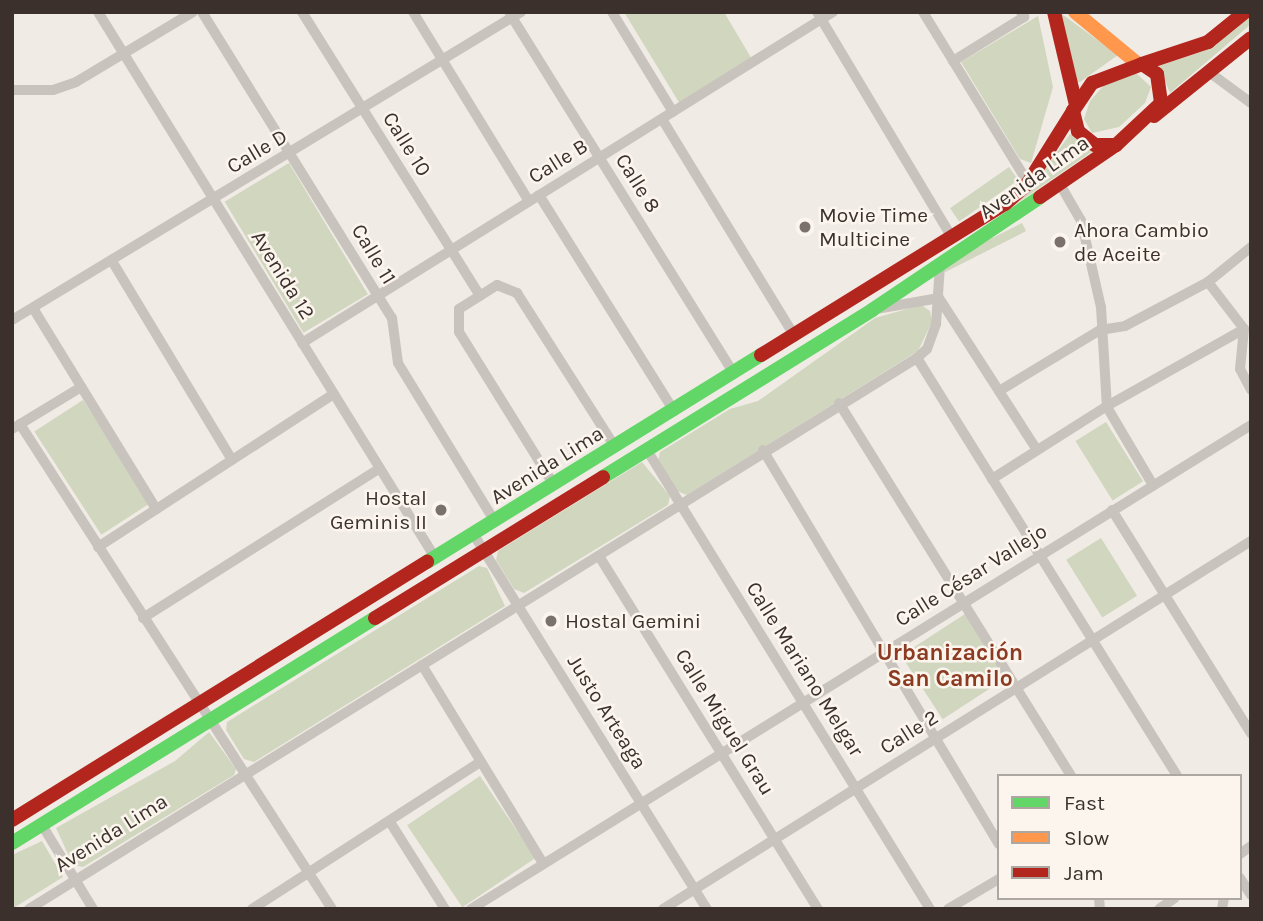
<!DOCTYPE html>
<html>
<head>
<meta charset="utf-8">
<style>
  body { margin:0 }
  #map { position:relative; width:1263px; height:921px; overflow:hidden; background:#f0ebe5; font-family:Karla,sans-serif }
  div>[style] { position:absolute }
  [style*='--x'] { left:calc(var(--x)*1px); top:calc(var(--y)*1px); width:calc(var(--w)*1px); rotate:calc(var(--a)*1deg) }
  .green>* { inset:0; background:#d1d6bf; transform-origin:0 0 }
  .street>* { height:10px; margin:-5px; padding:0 5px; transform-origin:5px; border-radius:5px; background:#c9c3be }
  .fast>* { height:14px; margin:-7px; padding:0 7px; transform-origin:7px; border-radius:7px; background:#63d668 }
  .slow>* { height:14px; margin:-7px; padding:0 7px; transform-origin:7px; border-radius:7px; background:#ff974d }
  .jam>* { height:14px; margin:-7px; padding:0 7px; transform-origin:7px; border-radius:7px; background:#b3261e }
  .dots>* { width:19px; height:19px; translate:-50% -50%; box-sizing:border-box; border:4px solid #fbf5ee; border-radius:50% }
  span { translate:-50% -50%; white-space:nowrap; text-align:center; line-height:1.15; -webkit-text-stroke:5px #fbf5ee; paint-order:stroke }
  .street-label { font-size:21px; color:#3b302b }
  .poi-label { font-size:21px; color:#3b302b }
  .left { translate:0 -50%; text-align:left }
  .right { translate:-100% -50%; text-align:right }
  .neighbourhood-label { font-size:23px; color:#8c3b22; font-weight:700 }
  .frame { position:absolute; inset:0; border:14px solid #3b302b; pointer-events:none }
  .legend { position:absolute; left:997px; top:774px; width:245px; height:126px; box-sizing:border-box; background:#fbf5ee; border:2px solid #aea6a0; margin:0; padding:9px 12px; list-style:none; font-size:21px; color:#3b302b }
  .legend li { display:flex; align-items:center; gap:14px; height:35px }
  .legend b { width:35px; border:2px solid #aea6a0 }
</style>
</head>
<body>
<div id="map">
  <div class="green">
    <i style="clip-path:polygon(624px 12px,724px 12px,753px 61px,680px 104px)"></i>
    <i style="clip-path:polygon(1059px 12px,1118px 55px,1080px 82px,1077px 82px)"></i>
    <i style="clip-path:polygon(1251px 15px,1251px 24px,1170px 93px,1159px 66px,1204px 51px)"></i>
    <i style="clip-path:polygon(1038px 16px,1053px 87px,1031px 163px,1020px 159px,961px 62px)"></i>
    <i style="clip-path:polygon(1135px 72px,1151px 87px,1145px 103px,1119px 127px,1092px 133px,1084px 119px,1090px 101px,1106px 83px)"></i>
    <i style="clip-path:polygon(1070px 134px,1093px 151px,1003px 213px,1034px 184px)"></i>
    <i style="left:289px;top:163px;width:153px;height:75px;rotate:59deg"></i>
    <i style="left:1009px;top:167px;width:16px;height:72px;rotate:55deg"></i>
    <i style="left:1022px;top:223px;width:9px;height:91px;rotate:63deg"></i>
    <i style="clip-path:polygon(921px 305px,930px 311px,932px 322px,918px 351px,687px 495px,677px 491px,658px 461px,660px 452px,730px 409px,758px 401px,875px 318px)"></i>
    <i style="left:83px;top:400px;width:123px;height:58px;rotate:57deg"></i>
    <i style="left:1106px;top:422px;width:70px;height:36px;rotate:58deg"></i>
    <i style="clip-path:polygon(642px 462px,670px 496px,668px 505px,524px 593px,514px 589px,496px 560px,498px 551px)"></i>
    <i style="left:1101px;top:538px;width:68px;height:41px;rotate:58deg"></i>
    <i style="clip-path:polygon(479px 566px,487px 568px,505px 606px,254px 762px,244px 759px,226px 730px,227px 722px)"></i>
    <i style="left:965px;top:614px;width:76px;height:76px;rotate:57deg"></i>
    <i style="clip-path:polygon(209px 732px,236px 769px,234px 775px,83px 867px,73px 865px,56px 828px,175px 761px)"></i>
    <i style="left:480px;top:776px;width:99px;height:88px;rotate:56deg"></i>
    <i style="clip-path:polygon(42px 841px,63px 877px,12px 909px,12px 855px)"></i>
  </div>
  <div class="street">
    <i style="--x:98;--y:12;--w:643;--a:58.29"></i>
    <i style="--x:202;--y:12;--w:360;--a:58.2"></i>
    <i style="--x:392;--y:318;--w:45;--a:82.4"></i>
    <i style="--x:398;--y:363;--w:186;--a:58.6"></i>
    <i style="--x:302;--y:12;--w:335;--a:57.9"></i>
    <i style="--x:413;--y:12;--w:222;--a:58.5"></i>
    <i style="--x:612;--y:12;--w:117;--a:58.6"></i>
    <i style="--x:817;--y:12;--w:263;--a:59.1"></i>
    <i style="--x:923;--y:12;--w:201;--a:58.4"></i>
    <i style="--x:510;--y:14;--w:424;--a:58.1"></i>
    <i style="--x:953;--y:61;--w:84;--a:-31.8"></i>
    <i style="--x:1024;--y:17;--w:6;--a:-121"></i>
    <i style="--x:1209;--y:72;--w:52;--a:36.4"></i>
    <i style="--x:12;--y:90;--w:41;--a:0"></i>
    <i style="--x:53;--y:90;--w:24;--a:-19"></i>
    <i style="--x:76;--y:82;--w:136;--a:-30.9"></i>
    <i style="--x:662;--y:119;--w:255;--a:58.6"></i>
    <i style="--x:1061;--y:186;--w:39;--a:60"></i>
    <i style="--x:1081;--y:220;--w:89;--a:77.1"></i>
    <i style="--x:1101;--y:307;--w:100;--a:86.6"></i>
    <i style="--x:1107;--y:407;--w:91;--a:59.5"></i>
    <i style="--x:539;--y:195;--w:255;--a:58"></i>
    <i style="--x:112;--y:261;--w:232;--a:58.9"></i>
    <i style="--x:1208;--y:282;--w:59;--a:52.5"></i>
    <i style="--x:1244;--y:329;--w:40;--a:95.7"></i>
    <i style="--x:1240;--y:369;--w:24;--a:62"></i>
    <i style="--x:939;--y:298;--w:181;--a:57.2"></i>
    <i style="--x:33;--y:308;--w:236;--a:58.5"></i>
    <i style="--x:876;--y:309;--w:64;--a:-9.9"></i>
    <i style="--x:12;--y:320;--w:595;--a:-31.18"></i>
    <i style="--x:302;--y:343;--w:626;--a:-31.94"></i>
    <i style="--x:917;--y:358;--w:492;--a:58.1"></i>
    <i style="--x:999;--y:391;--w:118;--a:-31.1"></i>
    <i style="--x:1100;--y:330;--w:25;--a:-9"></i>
    <i style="--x:1125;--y:326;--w:94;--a:-27.9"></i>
    <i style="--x:1208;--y:282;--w:55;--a:-39.1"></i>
    <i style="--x:839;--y:403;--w:439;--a:58.1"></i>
    <i style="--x:20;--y:424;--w:577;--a:57.25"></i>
    <i style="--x:12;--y:429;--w:81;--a:-31.3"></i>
    <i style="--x:647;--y:450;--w:539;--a:58.34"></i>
    <i style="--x:763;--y:450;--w:459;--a:59.1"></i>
    <i style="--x:992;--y:479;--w:136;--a:-32.4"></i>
    <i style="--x:1107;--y:406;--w:157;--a:-29.3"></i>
    <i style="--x:554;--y:485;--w:180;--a:-121.8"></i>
    <i style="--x:459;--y:332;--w:23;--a:-90"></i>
    <i style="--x:459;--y:309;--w:45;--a:-32.3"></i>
    <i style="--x:497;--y:285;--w:22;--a:22"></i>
    <i style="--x:517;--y:293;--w:183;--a:57.5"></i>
    <i style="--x:1112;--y:510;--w:263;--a:58.1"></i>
    <i style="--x:474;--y:535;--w:441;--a:58.1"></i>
    <i style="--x:98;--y:547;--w:281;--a:-33"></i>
    <i style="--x:599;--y:556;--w:415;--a:58.2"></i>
    <i style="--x:143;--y:618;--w:280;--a:-32.3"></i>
    <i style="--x:422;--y:665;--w:232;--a:58.6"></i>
    <i style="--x:390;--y:822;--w:103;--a:57.7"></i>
    <i style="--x:42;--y:825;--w:98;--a:58.7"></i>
    <i style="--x:1240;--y:854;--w:14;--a:-36"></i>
    <i style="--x:1240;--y:878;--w:20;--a:57"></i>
    <i style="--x:1099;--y:898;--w:11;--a:85"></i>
    <i style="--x:29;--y:909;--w:1045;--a:-31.82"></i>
    <i style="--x:917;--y:358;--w:13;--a:-42"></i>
    <i style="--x:927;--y:349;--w:27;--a:-70"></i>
    <i style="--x:936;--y:324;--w:58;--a:-86.1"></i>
    <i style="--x:252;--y:909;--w:271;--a:-32.8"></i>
    <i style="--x:471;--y:909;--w:918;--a:-31.82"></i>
    <i style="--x:663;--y:909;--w:694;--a:-32.04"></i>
    <i style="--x:948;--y:909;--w:59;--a:-30.5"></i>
    <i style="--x:1159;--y:909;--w:19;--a:-35"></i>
    <i style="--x:1222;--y:909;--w:11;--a:-80"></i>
  </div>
  <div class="fast">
    <i style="--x:603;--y:477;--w:317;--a:-31.8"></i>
    <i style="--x:872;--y:310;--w:202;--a:-33.9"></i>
    <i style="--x:427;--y:562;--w:393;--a:-31.8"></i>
    <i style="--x:12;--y:843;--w:427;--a:-31.8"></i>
  </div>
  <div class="slow">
    <i style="--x:1075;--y:12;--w:82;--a:39.5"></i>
  </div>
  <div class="jam">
    <i style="--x:1054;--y:12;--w:96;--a:76.7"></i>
    <i style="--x:1142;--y:64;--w:70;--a:-18.4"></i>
    <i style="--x:1208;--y:42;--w:48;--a:-39"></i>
    <i style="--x:1142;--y:64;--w:18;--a:34"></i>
    <i style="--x:1157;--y:74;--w:29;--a:82"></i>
    <i style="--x:1161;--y:103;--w:62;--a:137"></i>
    <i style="--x:1116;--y:145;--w:21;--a:180"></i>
    <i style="--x:1095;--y:145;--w:22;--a:-141"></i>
    <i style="--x:1078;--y:131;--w:21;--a:-104"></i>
    <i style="--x:1073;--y:111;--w:34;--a:-56"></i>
    <i style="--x:1092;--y:83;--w:53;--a:-20.8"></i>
    <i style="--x:1154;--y:116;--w:124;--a:-38.8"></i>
    <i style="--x:1040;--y:197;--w:92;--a:-34.4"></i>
    <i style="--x:761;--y:355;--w:287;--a:-31.8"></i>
    <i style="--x:1005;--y:204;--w:31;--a:-42"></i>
    <i style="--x:1028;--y:183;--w:85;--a:-58"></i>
    <i style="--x:375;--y:618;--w:268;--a:-31.7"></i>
    <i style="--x:12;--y:820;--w:489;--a:-31.9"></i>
  </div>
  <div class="dots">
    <i style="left:805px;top:227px;background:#7a716c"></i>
    <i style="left:1060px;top:242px;background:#7a716c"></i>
    <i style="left:441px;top:510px;background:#7a716c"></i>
    <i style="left:551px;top:621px;background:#7a716c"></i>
  </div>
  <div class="street-label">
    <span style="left:407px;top:144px;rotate:58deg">Calle 10</span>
    <span style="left:257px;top:151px;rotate:-31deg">Calle D</span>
    <span style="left:558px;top:161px;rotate:-32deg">Calle B</span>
    <span style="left:1034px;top:177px;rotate:-35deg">Avenida Lima</span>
    <span style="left:638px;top:183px;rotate:58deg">Calle 8</span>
    <span style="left:374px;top:254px;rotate:59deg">Calle 11</span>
    <span style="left:283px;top:275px;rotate:58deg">Avenida 12</span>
    <span style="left:547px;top:465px;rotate:-32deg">Avenida Lima</span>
    <span style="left:971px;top:575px;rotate:-32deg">Calle César Vallejo</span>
    <span style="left:805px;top:669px;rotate:58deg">Calle Mariano Melgar</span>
    <span style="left:607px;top:712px;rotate:58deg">Justo Arteaga</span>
    <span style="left:725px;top:722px;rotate:58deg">Calle Miguel Grau</span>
    <span style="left:909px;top:732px;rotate:-32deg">Calle 2</span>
    <span style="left:111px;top:833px;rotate:-32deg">Avenida Lima</span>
  </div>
  <div class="poi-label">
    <span class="left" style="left:819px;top:227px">Movie Time<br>Multicine</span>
    <span class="left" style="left:1074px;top:242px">Ahora Cambio<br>de Aceite</span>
    <span class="right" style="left:427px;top:510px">Hostal<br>Geminis II</span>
    <span class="left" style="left:565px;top:621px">Hostal Gemini</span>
  </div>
  <div class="neighbourhood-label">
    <span style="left:950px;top:666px">Urbanización<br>San Camilo</span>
  </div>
  <div class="frame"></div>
  <ul class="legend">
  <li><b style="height:9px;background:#63d668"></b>Fast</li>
  <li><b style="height:9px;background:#ff974d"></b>Slow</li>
  <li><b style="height:9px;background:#b3261e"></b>Jam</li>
  </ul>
</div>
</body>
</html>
